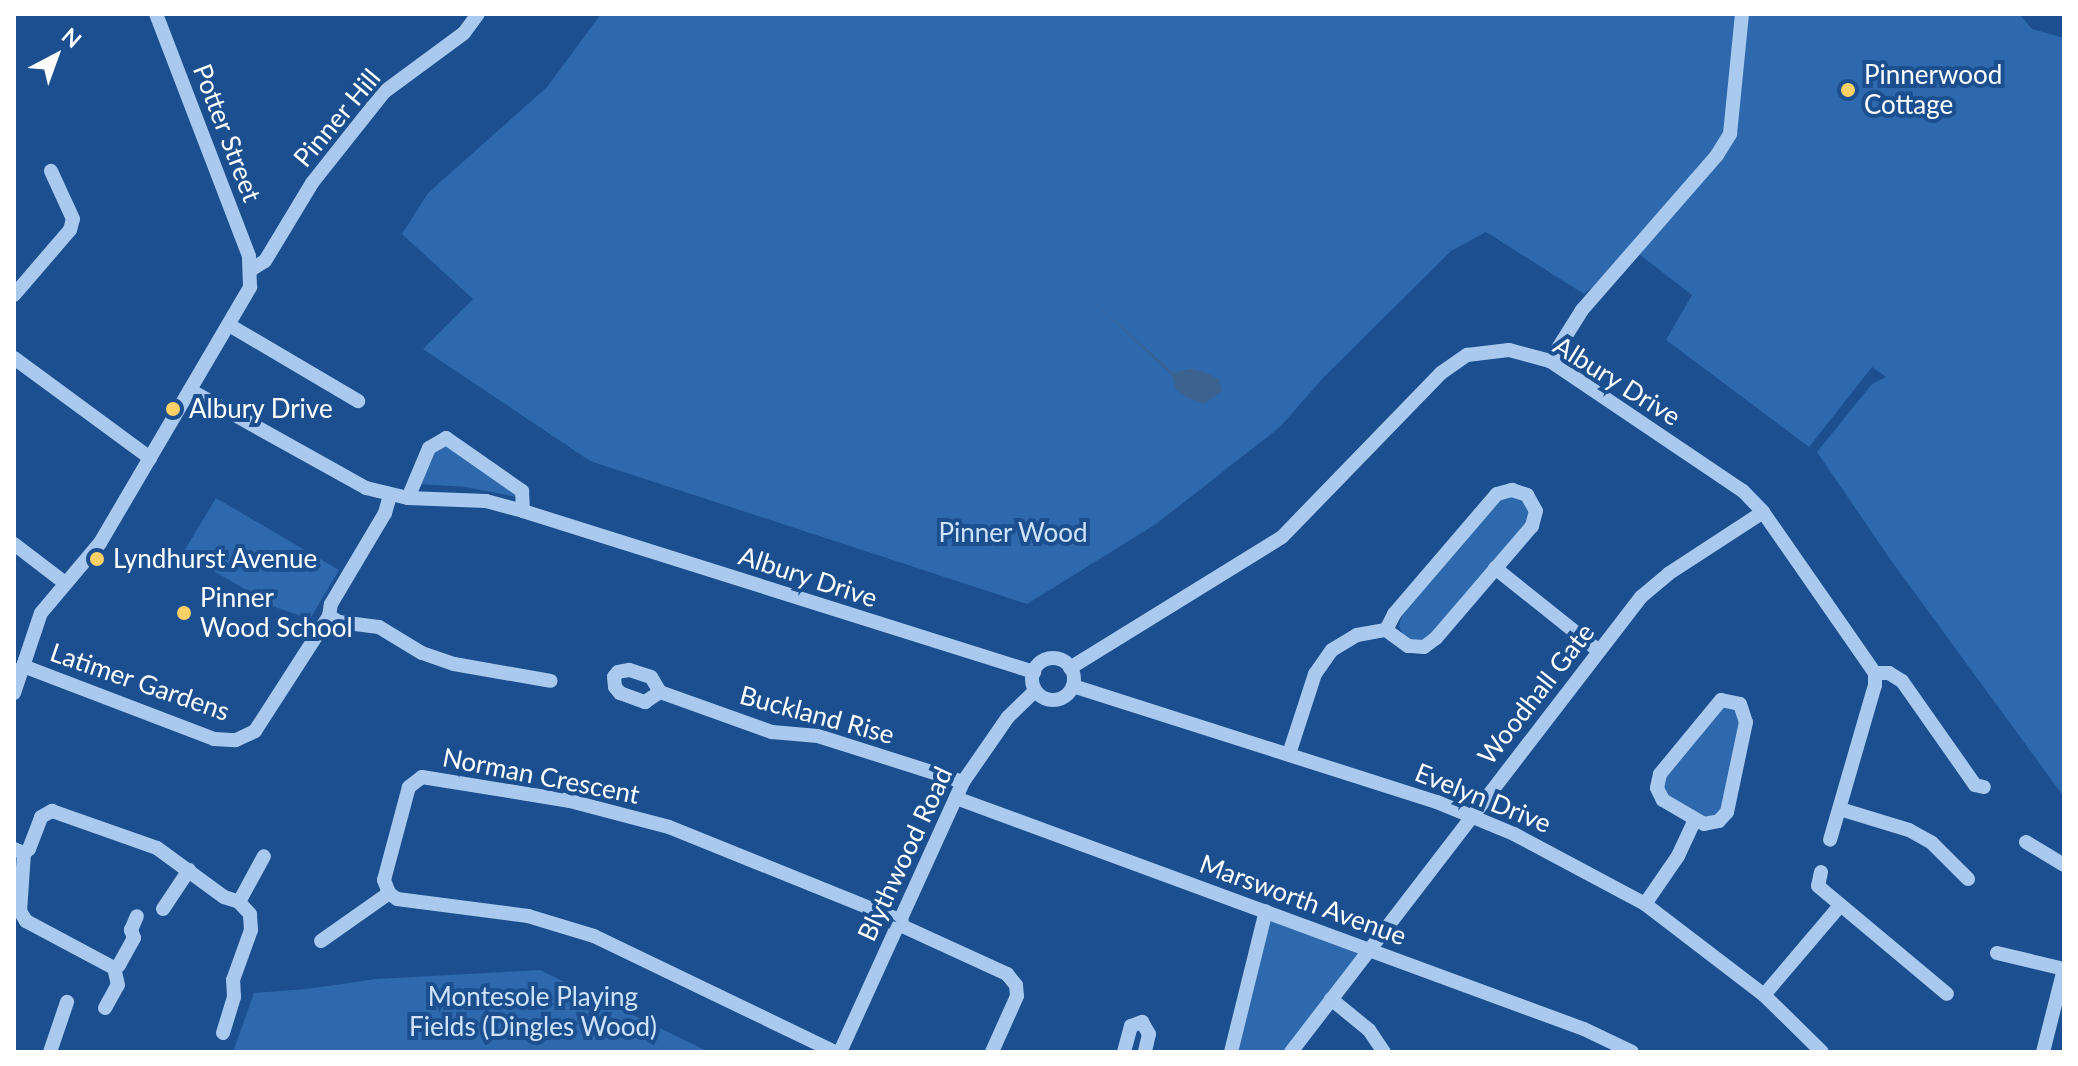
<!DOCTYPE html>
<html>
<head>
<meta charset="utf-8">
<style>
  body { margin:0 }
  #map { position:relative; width:2078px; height:1066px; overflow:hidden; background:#1b4f8f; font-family:Lato,sans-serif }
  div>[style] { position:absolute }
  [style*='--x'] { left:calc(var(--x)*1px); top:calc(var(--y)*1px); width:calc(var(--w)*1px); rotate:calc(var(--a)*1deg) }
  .green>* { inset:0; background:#2e69ad }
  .water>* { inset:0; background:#3c6290 }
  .minor>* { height:14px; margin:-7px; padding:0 7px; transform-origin:7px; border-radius:7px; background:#a9c9ee }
  .minor>.ring { margin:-7px; padding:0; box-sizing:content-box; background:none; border:14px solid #a9c9ee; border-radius:50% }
  .dots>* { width:22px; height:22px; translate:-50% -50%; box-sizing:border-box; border:4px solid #1b4f8f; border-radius:50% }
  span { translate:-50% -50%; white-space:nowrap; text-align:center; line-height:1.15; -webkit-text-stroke:8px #1b4f8f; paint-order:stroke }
  .poi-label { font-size:26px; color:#fff }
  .left { translate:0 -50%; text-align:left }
  .street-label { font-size:26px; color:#fff }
  .park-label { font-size:26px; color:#cfe3fa }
  .frame { position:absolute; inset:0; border:16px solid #fff; pointer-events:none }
  .north { position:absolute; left:16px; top:16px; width:80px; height:80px; -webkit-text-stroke:6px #1b4f8f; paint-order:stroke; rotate:41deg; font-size:22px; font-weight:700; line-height:32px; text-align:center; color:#fff }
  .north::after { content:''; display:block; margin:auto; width:28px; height:36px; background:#fff; clip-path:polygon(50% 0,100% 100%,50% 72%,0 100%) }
</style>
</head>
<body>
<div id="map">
  <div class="green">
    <i style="clip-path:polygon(601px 14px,2019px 14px,2032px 29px,2064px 38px,2064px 797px,1890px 559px,1817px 452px,1872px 384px,1886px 377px,1872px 367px,1809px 447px,1666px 340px,1692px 295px,1635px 251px,1584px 294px,1486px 232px,1451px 251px,1323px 378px,1280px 427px,1156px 524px,1027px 604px,590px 461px,423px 349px,473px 299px,402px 234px,428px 193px,547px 87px)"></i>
    <i style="clip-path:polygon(440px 442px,517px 493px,516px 497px,466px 487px,419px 484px,433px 448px)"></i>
    <i style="clip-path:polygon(1512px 494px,1525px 498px,1531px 510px,1529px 522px,1428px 639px,1418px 642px,1405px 639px,1399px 626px,1404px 609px,1500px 498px)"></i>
    <i style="clip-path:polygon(216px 498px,339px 570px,310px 619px,275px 607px,183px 553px)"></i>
    <i style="clip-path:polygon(1732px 704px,1742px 719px,1721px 811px,1706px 819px,1666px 795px,1662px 780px,1718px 707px)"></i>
    <i style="clip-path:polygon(1266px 911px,1370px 949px,1291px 1052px,1231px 1052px)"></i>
    <i style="clip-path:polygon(540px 970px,709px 1052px,233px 1052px,254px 993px,307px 989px,376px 979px)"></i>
  </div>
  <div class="water">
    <i style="clip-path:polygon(1084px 293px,1173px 373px,1190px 369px,1204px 372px,1219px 379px,1222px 391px,1204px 404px,1188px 398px,1176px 390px,1172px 375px)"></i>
  </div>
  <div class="minor">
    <i style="--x:252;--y:269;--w:15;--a:-32"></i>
    <i style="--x:265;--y:261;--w:91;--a:-58.9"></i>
    <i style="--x:312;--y:183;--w:116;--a:-51.6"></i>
    <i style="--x:384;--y:92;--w:99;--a:-36.4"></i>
    <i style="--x:464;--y:33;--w:24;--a:-54"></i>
    <i style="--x:14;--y:295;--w:86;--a:-49.3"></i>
    <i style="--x:70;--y:230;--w:11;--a:-75"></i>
    <i style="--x:73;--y:219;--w:53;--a:-114.6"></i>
    <i style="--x:229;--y:325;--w:150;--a:30.5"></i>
    <i style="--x:14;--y:358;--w:169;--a:36.3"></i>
    <i style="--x:1550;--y:361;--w:60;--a:-57.9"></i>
    <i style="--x:1582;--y:310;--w:206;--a:-48.9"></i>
    <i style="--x:1717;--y:155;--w:25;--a:-58"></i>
    <i style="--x:1730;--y:134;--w:121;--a:-84.3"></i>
    <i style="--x:190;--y:390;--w:201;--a:29.1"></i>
    <i style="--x:366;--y:488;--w:43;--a:13.4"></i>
    <i style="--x:408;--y:498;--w:78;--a:2.2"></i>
    <i style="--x:486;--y:501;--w:38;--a:15"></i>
    <i style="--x:523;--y:511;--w:536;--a:17.49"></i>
    <i style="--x:1512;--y:490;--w:16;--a:18"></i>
    <i style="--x:1527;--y:495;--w:18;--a:61"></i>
    <i style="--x:1536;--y:511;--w:16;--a:105"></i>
    <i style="--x:1532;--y:526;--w:148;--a:130.6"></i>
    <i style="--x:1436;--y:638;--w:15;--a:143"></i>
    <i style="--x:1424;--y:647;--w:16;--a:-176"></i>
    <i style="--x:1408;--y:646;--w:27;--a:-144"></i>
    <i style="--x:1386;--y:630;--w:18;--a:-63"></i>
    <i style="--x:1394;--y:614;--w:158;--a:-49.4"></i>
    <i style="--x:1497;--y:494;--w:16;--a:-15"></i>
    <i style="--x:408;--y:498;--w:54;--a:-67.2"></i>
    <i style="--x:429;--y:448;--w:20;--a:-30"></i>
    <i style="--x:446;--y:438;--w:93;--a:34.9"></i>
    <i style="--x:522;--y:491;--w:20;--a:87"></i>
    <i style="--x:14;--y:544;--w:64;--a:37.4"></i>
    <i style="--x:1495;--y:568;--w:133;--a:38.6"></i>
    <i style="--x:329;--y:616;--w:12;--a:31"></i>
    <i style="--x:339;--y:622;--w:40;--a:7.1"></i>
    <i style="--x:379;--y:627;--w:50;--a:31.2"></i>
    <i style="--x:422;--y:653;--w:34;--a:19"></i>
    <i style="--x:454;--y:664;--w:98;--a:9.9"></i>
    <i class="ring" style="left:1032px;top:658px;width:28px;height:28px"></i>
    <i style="--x:23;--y:666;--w:204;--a:20.9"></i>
    <i style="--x:214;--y:739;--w:22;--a:3"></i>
    <i style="--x:236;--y:740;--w:21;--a:-25"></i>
    <i style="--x:255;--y:731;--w:137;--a:-57.2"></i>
    <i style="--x:329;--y:616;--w:12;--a:-81"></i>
    <i style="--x:331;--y:604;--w:106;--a:-59.3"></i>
    <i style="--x:385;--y:513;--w:18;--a:-74"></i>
    <i style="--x:1070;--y:668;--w:249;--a:-31.7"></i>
    <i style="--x:1282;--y:537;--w:228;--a:-45.9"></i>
    <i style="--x:1441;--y:373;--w:32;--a:-35"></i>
    <i style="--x:1467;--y:355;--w:42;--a:-6.8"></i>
    <i style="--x:1509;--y:350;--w:42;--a:15"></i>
    <i style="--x:1550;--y:361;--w:233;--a:34"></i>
    <i style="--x:1743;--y:491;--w:29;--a:46"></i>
    <i style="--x:1763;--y:512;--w:196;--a:55.2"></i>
    <i style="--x:1875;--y:673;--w:12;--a:90"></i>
    <i style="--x:1875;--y:685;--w:161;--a:106.2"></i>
    <i style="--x:1875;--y:673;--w:14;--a:0"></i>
    <i style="--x:1889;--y:673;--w:15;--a:32"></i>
    <i style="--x:1902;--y:681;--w:127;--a:54.9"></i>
    <i style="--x:1975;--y:785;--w:9;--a:13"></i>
    <i style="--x:1073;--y:686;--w:382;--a:17.7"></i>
    <i style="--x:1437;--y:802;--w:83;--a:22.6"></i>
    <i style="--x:1514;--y:834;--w:149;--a:28.1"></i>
    <i style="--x:1645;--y:904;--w:150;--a:37.4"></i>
    <i style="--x:1764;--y:995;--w:81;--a:44.5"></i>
    <i style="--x:660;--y:692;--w:17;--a:-121"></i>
    <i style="--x:651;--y:677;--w:23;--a:-162"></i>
    <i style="--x:629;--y:670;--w:11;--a:170"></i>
    <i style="--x:618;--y:672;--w:6;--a:129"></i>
    <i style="--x:614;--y:677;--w:10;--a:84"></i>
    <i style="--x:615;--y:687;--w:8;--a:50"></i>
    <i style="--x:620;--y:693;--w:27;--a:20"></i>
    <i style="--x:645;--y:702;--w:18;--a:-34"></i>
    <i style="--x:660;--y:692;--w:119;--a:19.7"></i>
    <i style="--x:772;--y:732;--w:46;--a:5"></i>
    <i style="--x:818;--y:736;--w:152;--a:17.6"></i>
    <i style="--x:14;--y:693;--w:84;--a:-71.4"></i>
    <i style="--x:41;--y:613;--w:92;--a:-49.9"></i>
    <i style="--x:100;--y:543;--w:297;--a:-59.6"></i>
    <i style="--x:250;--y:287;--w:31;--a:-92"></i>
    <i style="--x:249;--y:256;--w:259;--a:-111"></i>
    <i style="--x:1721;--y:700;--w:19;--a:12"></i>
    <i style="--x:1740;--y:704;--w:19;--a:72"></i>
    <i style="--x:1746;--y:722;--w:92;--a:101.9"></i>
    <i style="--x:1727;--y:812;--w:12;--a:132"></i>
    <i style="--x:1719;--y:821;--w:15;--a:169"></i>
    <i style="--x:1704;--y:824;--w:48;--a:-149.7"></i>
    <i style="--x:1663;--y:800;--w:13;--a:-117"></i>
    <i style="--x:1657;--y:788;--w:14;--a:-78"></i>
    <i style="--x:1660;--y:774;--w:96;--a:-50.5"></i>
    <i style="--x:1289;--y:754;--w:84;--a:-72"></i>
    <i style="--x:1315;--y:674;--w:29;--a:-55"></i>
    <i style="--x:1332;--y:650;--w:29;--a:-31"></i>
    <i style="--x:1357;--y:635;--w:29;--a:-10"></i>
    <i style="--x:956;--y:798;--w:669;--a:20.2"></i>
    <i style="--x:1584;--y:1029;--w:53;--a:25.6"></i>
    <i style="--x:1840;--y:809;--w:72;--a:16.9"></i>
    <i style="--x:1909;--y:830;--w:26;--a:29"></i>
    <i style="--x:1932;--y:843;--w:51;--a:45"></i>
    <i style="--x:2026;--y:842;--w:44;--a:31.2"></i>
    <i style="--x:14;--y:849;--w:11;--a:22"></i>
    <i style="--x:24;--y:853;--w:6;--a:-39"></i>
    <i style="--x:29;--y:849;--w:34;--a:-69"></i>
    <i style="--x:41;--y:817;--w:13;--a:-29"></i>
    <i style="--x:52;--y:811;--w:111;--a:19.4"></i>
    <i style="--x:157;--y:848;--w:83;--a:36.2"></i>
    <i style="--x:224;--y:897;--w:16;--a:18"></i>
    <i style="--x:239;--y:902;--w:52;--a:-61.5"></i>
    <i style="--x:24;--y:853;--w:58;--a:93.9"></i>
    <i style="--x:20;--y:911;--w:12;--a:59"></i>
    <i style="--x:26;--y:921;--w:100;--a:28.1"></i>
    <i style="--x:1821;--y:872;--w:14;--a:102"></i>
    <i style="--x:1818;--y:886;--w:168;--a:39.9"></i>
    <i style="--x:1645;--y:904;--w:58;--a:-55.5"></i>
    <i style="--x:1678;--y:856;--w:40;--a:-65"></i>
    <i style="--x:163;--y:909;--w:47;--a:-56.3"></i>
    <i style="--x:900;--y:925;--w:118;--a:24.6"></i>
    <i style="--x:1007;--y:974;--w:14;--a:51"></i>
    <i style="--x:1016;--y:985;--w:11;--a:85"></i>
    <i style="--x:1017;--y:996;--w:61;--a:114.1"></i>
    <i style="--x:321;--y:941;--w:83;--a:-35.2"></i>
    <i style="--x:1997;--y:953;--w:69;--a:13.4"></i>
    <i style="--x:114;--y:968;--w:6;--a:-31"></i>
    <i style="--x:119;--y:965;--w:31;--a:-61"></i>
    <i style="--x:134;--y:938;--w:9;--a:-111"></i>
    <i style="--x:131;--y:930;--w:15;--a:-67"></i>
    <i style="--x:1764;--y:995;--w:116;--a:-49.6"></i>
    <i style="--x:1331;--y:999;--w:49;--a:39.2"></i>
    <i style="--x:1369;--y:1030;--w:27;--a:56"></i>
    <i style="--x:105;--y:1008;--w:26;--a:-61"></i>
    <i style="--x:118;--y:985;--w:17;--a:-103"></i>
    <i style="--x:223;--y:1033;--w:38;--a:-73"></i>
    <i style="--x:234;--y:997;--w:17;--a:-93"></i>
    <i style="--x:233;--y:980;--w:53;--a:-70.2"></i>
    <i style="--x:251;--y:930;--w:16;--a:-94"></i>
    <i style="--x:250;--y:914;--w:16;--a:-133"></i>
    <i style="--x:50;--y:1052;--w:53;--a:-71.2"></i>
    <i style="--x:835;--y:1052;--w:267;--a:-154.3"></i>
    <i style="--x:594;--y:936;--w:69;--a:-163.1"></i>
    <i style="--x:528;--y:916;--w:132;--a:-172.6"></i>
    <i style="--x:397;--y:899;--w:10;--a:-143"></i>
    <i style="--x:389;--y:893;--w:14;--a:-111"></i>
    <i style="--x:384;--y:880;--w:96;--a:-75"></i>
    <i style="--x:409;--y:787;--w:16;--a:-38"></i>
    <i style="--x:422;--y:777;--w:150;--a:9.2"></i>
    <i style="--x:570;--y:801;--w:102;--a:14.7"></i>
    <i style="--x:669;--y:827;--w:251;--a:22"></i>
    <i style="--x:840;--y:1052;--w:297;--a:-65.5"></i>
    <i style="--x:963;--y:782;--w:79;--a:-55.3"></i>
    <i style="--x:1008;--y:717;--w:37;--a:-44"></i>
    <i style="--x:1124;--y:1052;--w:27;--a:-75"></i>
    <i style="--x:1131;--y:1026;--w:12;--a:-20"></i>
    <i style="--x:1142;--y:1022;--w:14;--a:60"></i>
    <i style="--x:1149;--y:1034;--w:18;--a:103"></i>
    <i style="--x:1231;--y:1052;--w:145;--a:-76.1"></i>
    <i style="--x:1291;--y:1052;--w:574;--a:-52.43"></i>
    <i style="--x:1641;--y:597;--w:35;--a:-40"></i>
    <i style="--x:1668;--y:574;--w:113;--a:-33.1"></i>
    <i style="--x:2043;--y:1052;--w:86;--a:-75.8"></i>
  </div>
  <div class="dots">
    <i style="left:1848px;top:90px;background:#ffd166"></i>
    <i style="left:173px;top:409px;background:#ffd166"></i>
    <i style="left:97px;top:559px;background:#ffd166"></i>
    <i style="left:184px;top:613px;background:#ffd166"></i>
  </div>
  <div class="poi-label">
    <span class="left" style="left:1864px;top:90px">Pinnerwood<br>Cottage</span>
    <span class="left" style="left:189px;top:409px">Albury Drive</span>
    <span class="left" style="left:113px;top:559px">Lyndhurst Avenue</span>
    <span class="left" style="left:200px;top:613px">Pinner<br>Wood School</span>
  </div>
  <div class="street-label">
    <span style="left:337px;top:118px;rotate:-50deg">Pinner Hill</span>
    <span style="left:227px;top:133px;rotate:69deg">Potter Street</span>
    <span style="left:1617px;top:381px;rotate:32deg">Albury Drive</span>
    <span style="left:808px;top:577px;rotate:18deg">Albury Drive</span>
    <span style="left:140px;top:682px;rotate:19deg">Latimer Gardens</span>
    <span style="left:1536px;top:694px;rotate:-52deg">Woodhall Gate</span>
    <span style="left:817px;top:715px;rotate:15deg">Buckland Rise</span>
    <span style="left:541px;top:776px;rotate:11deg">Norman Crescent</span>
    <span style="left:1483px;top:798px;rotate:22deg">Evelyn Drive</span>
    <span style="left:905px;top:854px;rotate:-65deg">Blythwood Road</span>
    <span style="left:1303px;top:900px;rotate:20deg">Marsworth Avenue</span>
  </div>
  <div class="park-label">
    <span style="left:1013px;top:533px">Pinner Wood</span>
    <span style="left:533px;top:1012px">Montesole Playing<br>Fields (Dingles Wood)</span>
  </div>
  <div class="frame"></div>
  <div class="north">N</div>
</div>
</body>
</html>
